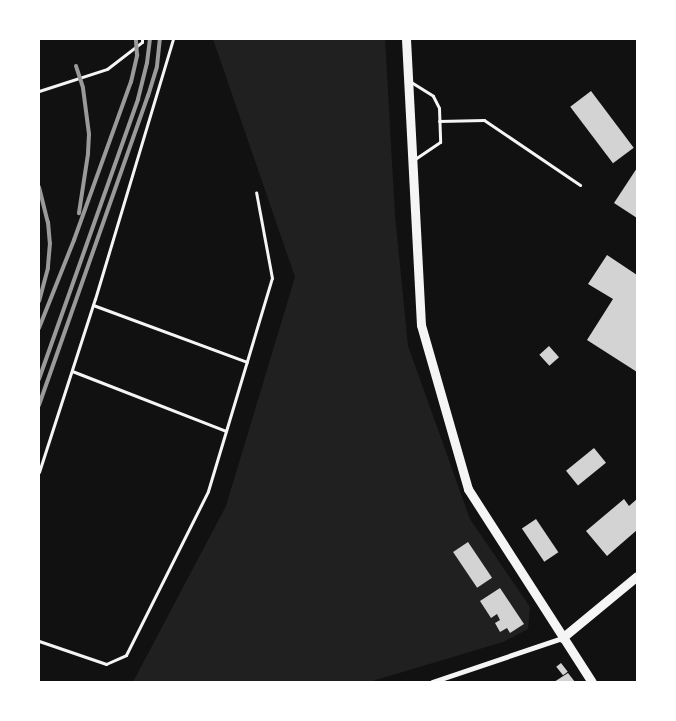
<!DOCTYPE html>
<html>
<head>
<meta charset="utf-8">
<style>
  body { margin:0 }
  #map { position:relative; width:676px; height:721px; overflow:hidden; background:#111; font-family:"Roboto Condensed",sans-serif }
  div>[style] { position:absolute }
  [style*='--x'] { left:calc(var(--x)*1px); top:calc(var(--y)*1px); width:calc(var(--w)*1px); rotate:calc(var(--a)*1deg) }
  .green>* { inset:0; background:#202020 }
  .building>* { inset:0; background:#d3d3d3; transform-origin:0 0 }
  .service>* { height:3px; margin:-1.5px; padding:0 1.5px; transform-origin:1.5px; border-radius:1.5px; background:#f5f5f5 }
  .minor>* { height:5px; margin:-2.5px; padding:0 2.5px; transform-origin:2.5px; border-radius:2.5px; background:#f5f5f5 }
  .secondary>* { height:9px; margin:-4.5px; padding:0 4.5px; transform-origin:4.5px; border-radius:4.5px; background:#f5f5f5 }
  .rail>* { height:4px; margin:-2px; padding:0 2px; transform-origin:2px; border-radius:2px; background:#9a9a9a }
  span { translate:-50% -50%; white-space:nowrap; text-align:center; line-height:1.15; -webkit-text-stroke:5px #fff; paint-order:stroke }
  .frame { position:absolute; inset:0; border:40px solid #fff; pointer-events:none }
</style>
</head>
<body>
<div id="map">
  <div class="green">
    <i style="clip-path:polygon(213px 39px,385px 39px,395px 215px,408px 346px,470px 519px,530px 607px,528px 629px,503px 642px,369px 682px,133px 682px,226px 506px,295px 277px)"></i>
  </div>
  <div class="building">
    <i style="left:591px;top:91px;width:71px;height:26px;rotate:53deg"></i>
    <i style="clip-path:polygon(637px 168px,637px 218px,614px 203px)"></i>
    <i style="clip-path:polygon(607px 255px,637px 275px,637px 372px,587px 340px,613px 299px,588px 284px)"></i>
    <i style="left:549px;top:346px;width:15px;height:13px;rotate:48deg"></i>
    <i style="left:594px;top:448px;width:19px;height:36px;rotate:51deg"></i>
    <i style="clip-path:polygon(624px 499px,629px 506px,637px 499px,637px 530px,607px 556px,586px 531px)"></i>
    <i style="left:536px;top:519px;width:40px;height:17px;rotate:56deg"></i>
    <i style="left:468px;top:542px;width:43px;height:18px;rotate:56deg"></i>
    <i style="clip-path:polygon(500px 588px,524px 624px,510px 633px,507px 628px,500px 632px,495px 623px,500px 620px,497px 614px,491px 618px,480px 601px)"></i>
    <i style="left:561px;top:663px;width:11px;height:6px;rotate:52deg"></i>
    <i style="clip-path:polygon(568px 673px,575px 682px,554px 682px)"></i>
  </div>
  <div class="service">
    <i style="--x:411;--y:82;--w:26;--a:32"></i>
    <i style="--x:433;--y:96;--w:13;--a:63"></i>
    <i style="--x:439;--y:108;--w:34;--a:88"></i>
    <i style="--x:440;--y:142;--w:32;--a:146"></i>
    <i style="--x:39;--y:91;--w:71;--a:-17.9"></i>
    <i style="--x:107;--y:69;--w:44;--a:-37.6"></i>
    <i style="--x:142;--y:42;--w:3;--a:-90"></i>
    <i style="--x:439;--y:121;--w:45;--a:-1.3"></i>
    <i style="--x:484;--y:120;--w:116;--a:34.1"></i>
    <i style="--x:93;--y:305;--w:164;--a:20.3"></i>
    <i style="--x:72;--y:371;--w:165;--a:21.3"></i>
    <i style="--x:39;--y:472;--w:182;--a:-72.1"></i>
    <i style="--x:95;--y:299;--w:271;--a:-73.3"></i>
    <i style="--x:39;--y:641;--w:71;--a:18.9"></i>
    <i style="--x:106;--y:664;--w:22;--a:-24"></i>
    <i style="--x:126;--y:655;--w:183;--a:-63.4"></i>
    <i style="--x:208;--y:491;--w:222;--a:-73.3"></i>
    <i style="--x:272;--y:278;--w:87;--a:-100.5"></i>
  </div>
  <div class="minor">
    <i style="--x:432;--y:682;--w:137;--a:-18.7"></i>
  </div>
  <div class="secondary">
    <i style="--x:406;--y:39;--w:286;--a:87"></i>
    <i style="--x:421;--y:325;--w:171;--a:74"></i>
    <i style="--x:468;--y:489;--w:229;--a:57.3"></i>
    <i style="--x:562;--y:638;--w:97;--a:-39.6"></i>
  </div>
  <div class="rail">
    <i style="--x:76;--y:66;--w:23;--a:72"></i>
    <i style="--x:83;--y:88;--w:46;--a:82.6"></i>
    <i style="--x:89;--y:134;--w:20;--a:93"></i>
    <i style="--x:88;--y:154;--w:60;--a:98.7"></i>
    <i style="--x:39;--y:187;--w:36;--a:76"></i>
    <i style="--x:48;--y:222;--w:21;--a:85"></i>
    <i style="--x:50;--y:243;--w:25;--a:95"></i>
    <i style="--x:48;--y:268;--w:34;--a:105"></i>
    <i style="--x:39;--y:328;--w:95;--a:-68.3"></i>
    <i style="--x:74;--y:240;--w:168;--a:-70.2"></i>
    <i style="--x:131;--y:82;--w:28;--a:-77"></i>
    <i style="--x:137;--y:55;--w:16;--a:-94"></i>
    <i style="--x:39;--y:379;--w:297;--a:-70.5"></i>
    <i style="--x:138;--y:99;--w:37;--a:-76"></i>
    <i style="--x:147;--y:63;--w:24;--a:-83"></i>
    <i style="--x:39;--y:405;--w:328;--a:-70.6"></i>
    <i style="--x:148;--y:96;--w:31;--a:-73"></i>
    <i style="--x:157;--y:66;--w:27;--a:-84"></i>
  </div>
  <div class="frame"></div>
</div>
</body>
</html>
